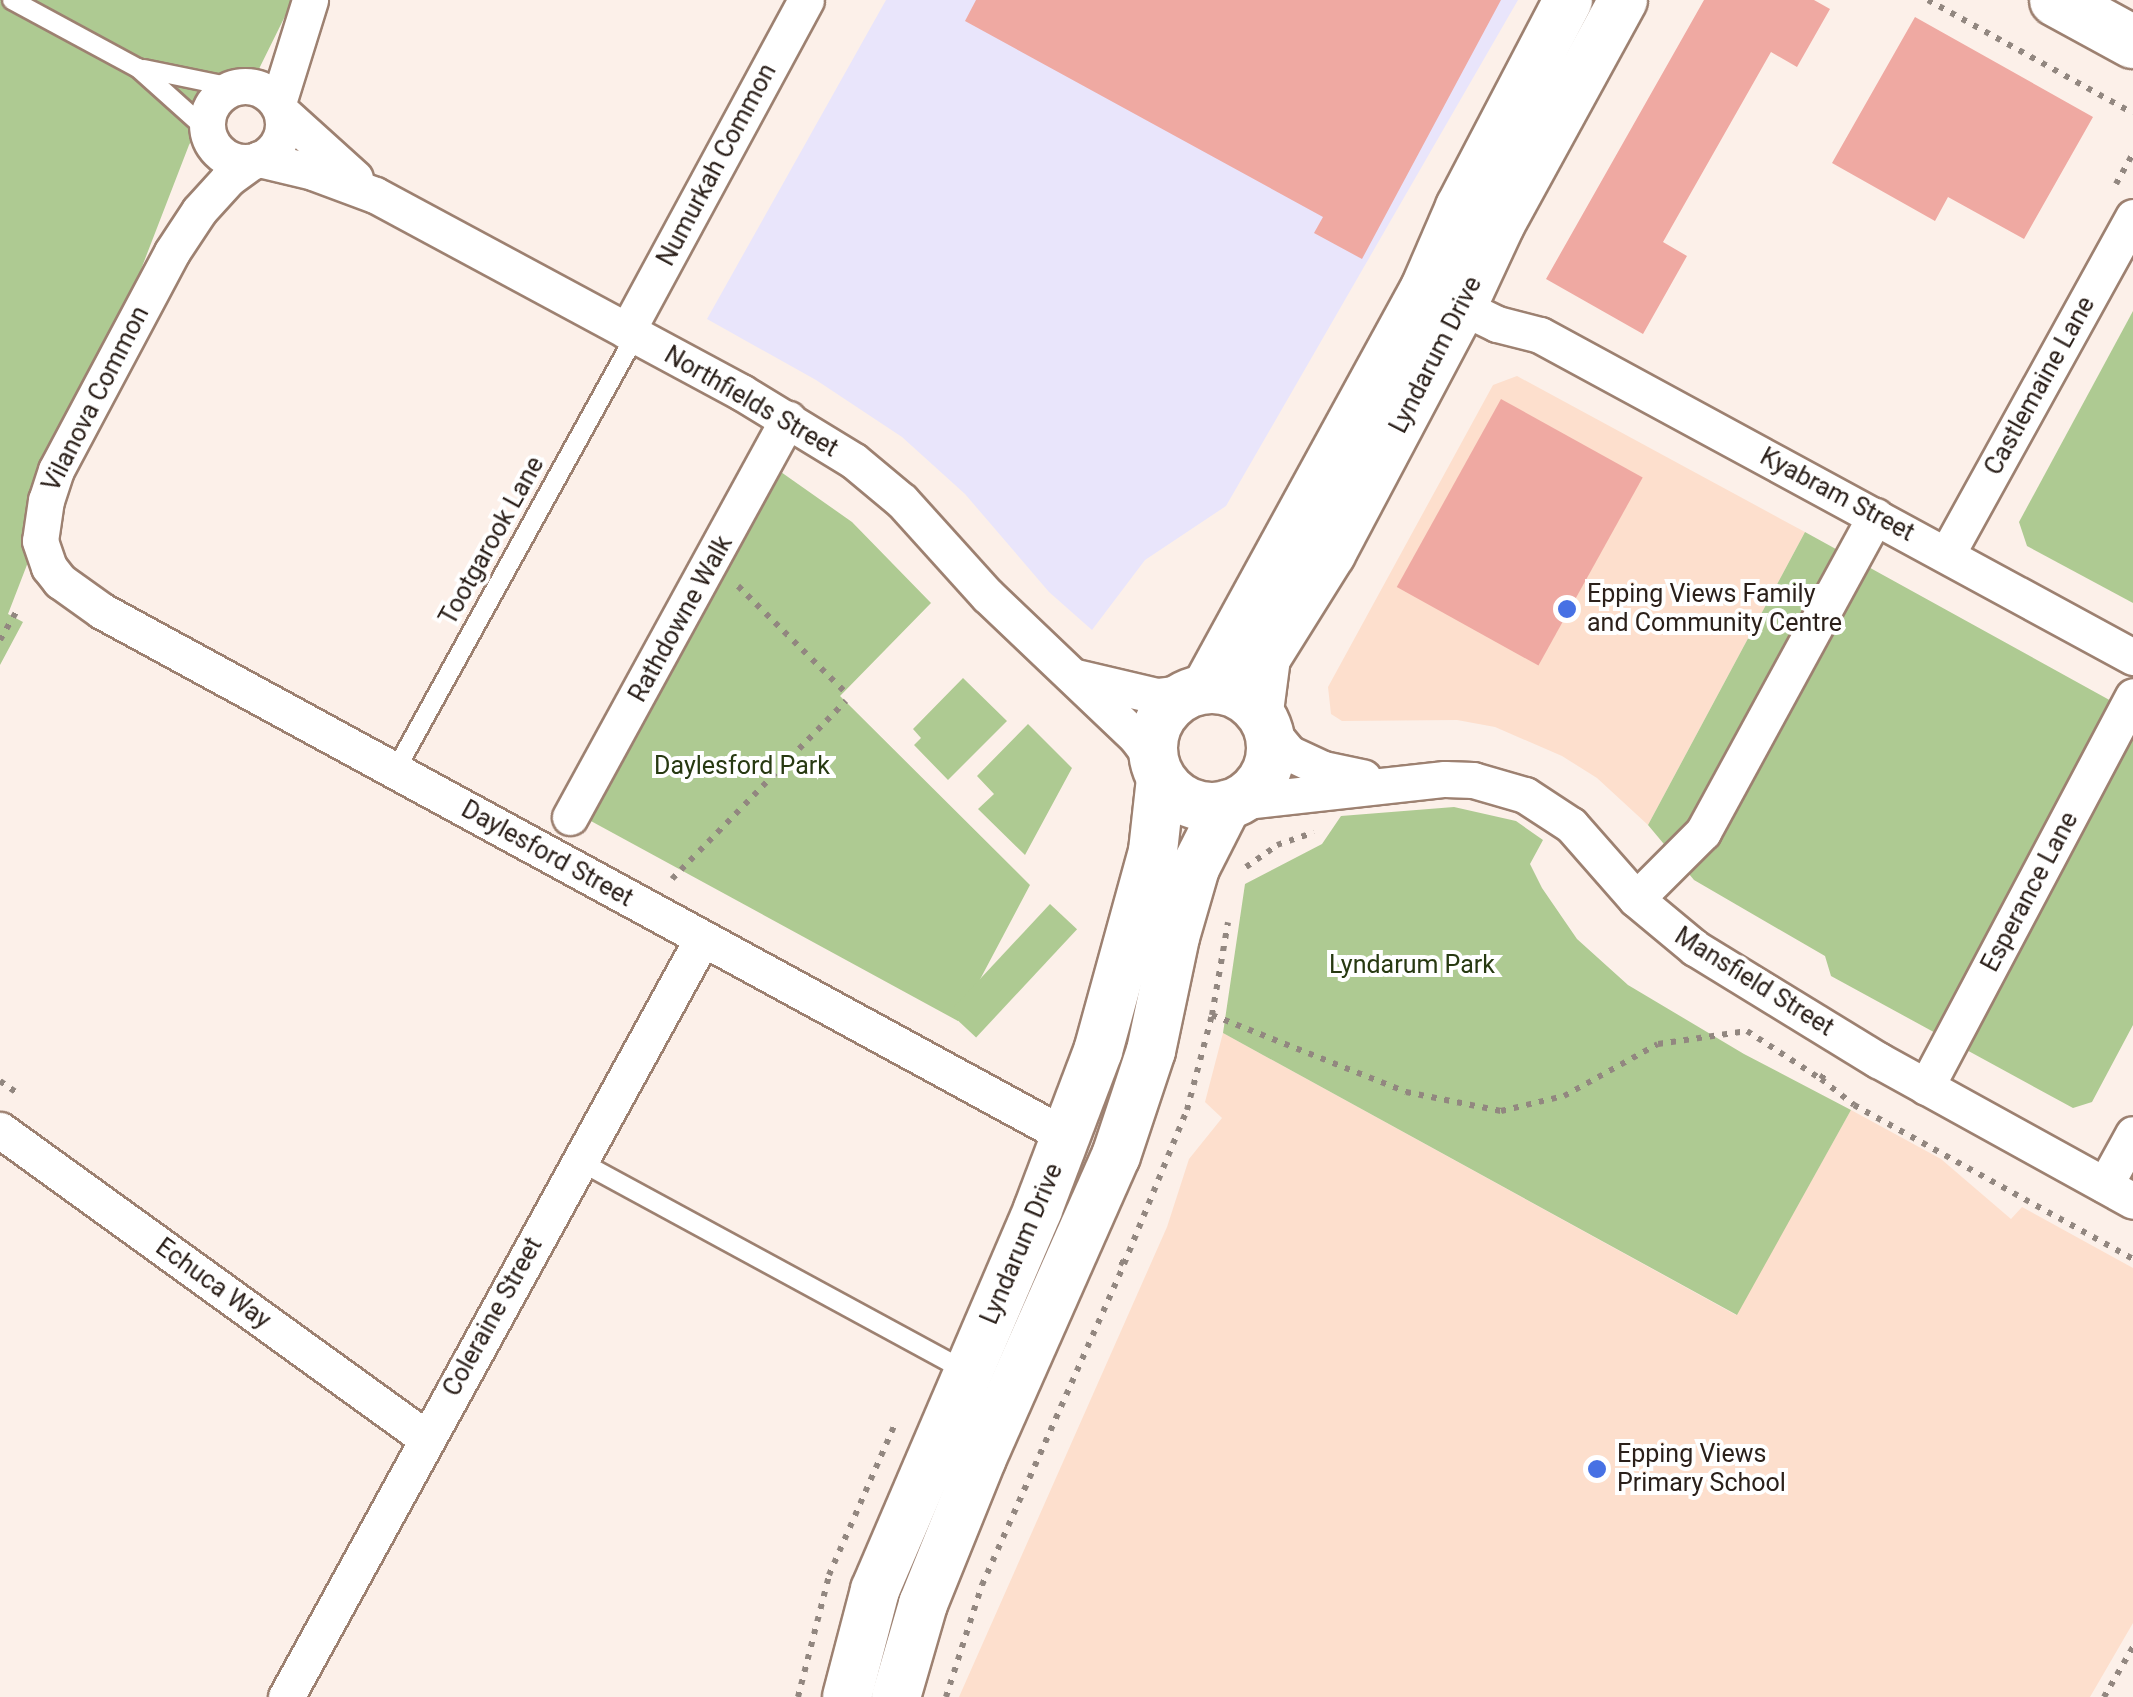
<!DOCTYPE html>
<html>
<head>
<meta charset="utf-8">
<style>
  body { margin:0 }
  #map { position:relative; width:2133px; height:1697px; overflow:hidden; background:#fcf0e9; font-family:Roboto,sans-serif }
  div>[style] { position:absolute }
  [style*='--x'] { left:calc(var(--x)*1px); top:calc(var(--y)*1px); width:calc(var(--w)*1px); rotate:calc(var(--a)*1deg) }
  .commercial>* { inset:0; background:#e9e5fb }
  .built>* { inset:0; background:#fddfcd }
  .green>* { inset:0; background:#aeca92; transform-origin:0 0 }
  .building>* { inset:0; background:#efa9a2; transform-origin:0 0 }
  .path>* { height:6px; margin-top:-3px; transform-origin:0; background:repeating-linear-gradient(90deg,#928780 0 5px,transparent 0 13px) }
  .roads { filter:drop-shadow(2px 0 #9d8171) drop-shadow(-2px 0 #9d8171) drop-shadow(0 2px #9d8171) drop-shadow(0 -2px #9d8171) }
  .lane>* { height:18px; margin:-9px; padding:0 9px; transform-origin:9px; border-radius:9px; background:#fff }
  .street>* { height:35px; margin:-17.5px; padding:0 17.5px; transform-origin:17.5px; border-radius:17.5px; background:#fff }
  .street>.ring { margin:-17.5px; padding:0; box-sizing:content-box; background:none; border:35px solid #fff; border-radius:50% }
  .secondary>* { height:48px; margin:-24px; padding:0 24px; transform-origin:24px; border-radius:24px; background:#fff }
  .secondary>.ring { margin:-24px; padding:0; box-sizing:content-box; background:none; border:48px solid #fff; border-radius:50% }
  .primary>* { height:52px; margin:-26px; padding:0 26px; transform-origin:26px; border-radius:26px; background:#fff }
  .dots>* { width:28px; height:28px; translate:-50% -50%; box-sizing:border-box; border:5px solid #fff; border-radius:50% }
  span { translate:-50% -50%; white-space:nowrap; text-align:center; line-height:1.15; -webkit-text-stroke:8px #fff; paint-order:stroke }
  .street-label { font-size:25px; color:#2b201a }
  .poi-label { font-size:25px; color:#2b201a }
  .left { translate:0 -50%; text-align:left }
  .park-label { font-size:25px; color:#273911 }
</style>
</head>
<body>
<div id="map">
  <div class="commercial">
    <i style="clip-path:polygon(886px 0,1518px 0,1226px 506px,1145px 560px,1092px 630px,1049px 592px,965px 494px,902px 437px,816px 380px,707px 319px)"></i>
  </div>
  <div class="built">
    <i style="clip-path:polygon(1517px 376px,1805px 532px,1648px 825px,1597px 778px,1562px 756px,1495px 727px,1457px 720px,1342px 721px,1331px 714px,1328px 687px,1493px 385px)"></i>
    <i style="clip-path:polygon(1223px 1033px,1736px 1315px,1851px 1110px,1941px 1159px,2011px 1219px,2022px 1207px,2133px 1268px,2133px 1623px,2090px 1697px,959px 1697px,1167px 1227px,1189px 1159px,1222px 1118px,1205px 1102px)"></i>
  </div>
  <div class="green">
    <i style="clip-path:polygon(0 0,293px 0,254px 79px,222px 84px,189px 145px,8px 614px,23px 622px,0 665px)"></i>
    <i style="clip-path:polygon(2133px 311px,2133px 603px,2027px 546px,2019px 522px)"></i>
    <i style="clip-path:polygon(771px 465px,852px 522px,931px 603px,840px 696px,1030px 885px,958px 1021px,578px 814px)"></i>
    <i style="clip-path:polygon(1805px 532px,2133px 713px,2133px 1025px,2092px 1102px,2073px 1108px,1831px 976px,1825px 956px,1694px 880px,1648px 825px)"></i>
    <i style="clip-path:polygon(963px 678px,1007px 721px,948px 780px,914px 745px,921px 738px,913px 729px)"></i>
    <i style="clip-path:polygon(1028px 724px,1072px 768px,1025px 855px,978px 809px,994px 794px,977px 776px)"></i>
    <i style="clip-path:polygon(1454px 807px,1516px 821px,1543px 840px,1530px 864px,1542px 888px,1577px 939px,1628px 985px,1744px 1054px,1851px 1110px,1737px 1315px,1223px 1033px,1245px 884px,1322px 844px,1341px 816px)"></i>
    <i style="left:1050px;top:904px;width:37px;height:148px;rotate:43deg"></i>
  </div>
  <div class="building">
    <i style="clip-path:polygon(976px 0,1501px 0,1362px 259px,1314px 233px,1323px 217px,965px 21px)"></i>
    <i style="clip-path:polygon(1704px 0,1814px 0,1830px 9px,1797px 67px,1771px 52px,1663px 242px,1687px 256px,1643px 334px,1546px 279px)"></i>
    <i style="clip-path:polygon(1915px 17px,2093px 117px,2024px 239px,1948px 197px,1935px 221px,1832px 163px)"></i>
    <i style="left:1501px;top:399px;width:162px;height:215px;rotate:29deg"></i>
  </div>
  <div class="path">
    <i style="--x:1928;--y:0;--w:234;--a:28.9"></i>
    <i style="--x:2116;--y:184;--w:35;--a:-61"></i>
    <i style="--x:738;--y:586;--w:149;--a:44.7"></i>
    <i style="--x:0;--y:640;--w:34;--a:-60"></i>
    <i style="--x:1246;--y:867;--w:38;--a:-35"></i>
    <i style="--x:1277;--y:845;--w:39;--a:-19"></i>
    <i style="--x:672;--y:879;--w:249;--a:-45.7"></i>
    <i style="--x:1212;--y:1015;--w:209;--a:21.6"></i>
    <i style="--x:1406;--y:1092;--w:97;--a:11.3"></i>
    <i style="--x:1501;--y:1111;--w:65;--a:-13.4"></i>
    <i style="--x:1564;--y:1096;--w:107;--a:-29"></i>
    <i style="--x:1658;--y:1044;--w:90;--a:-8.3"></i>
    <i style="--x:1747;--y:1031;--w:88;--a:33"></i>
    <i style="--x:1821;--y:1079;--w:11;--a:-56"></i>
    <i style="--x:1821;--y:1079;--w:42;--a:38.2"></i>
    <i style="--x:1854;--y:1105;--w:319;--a:28.9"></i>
    <i style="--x:0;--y:1081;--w:24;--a:35"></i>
    <i style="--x:1124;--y:1264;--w:166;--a:-67.8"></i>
    <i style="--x:1187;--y:1110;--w:98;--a:-75.3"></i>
    <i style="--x:1212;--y:1015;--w:94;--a:-80.2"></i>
    <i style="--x:798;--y:1697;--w:126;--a:-75.7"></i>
    <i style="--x:829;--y:1575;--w:163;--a:-66.4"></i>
    <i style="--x:946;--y:1697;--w:118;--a:-72.2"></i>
    <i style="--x:982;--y:1585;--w:351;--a:-66.1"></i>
    <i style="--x:1124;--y:1264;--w:8;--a:-150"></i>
    <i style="--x:2104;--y:1697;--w:58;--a:-59.9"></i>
  </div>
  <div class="roads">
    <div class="lane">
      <i style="--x:12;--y:0;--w:143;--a:28.4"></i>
      <i style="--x:138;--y:68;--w:93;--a:41.9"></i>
      <i style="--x:144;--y:69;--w:90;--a:11.6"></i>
      <i style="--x:395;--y:771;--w:497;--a:-61.1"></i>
      <i style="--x:579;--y:1161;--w:440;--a:28.5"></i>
    </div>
    <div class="street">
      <i class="ring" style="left:207px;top:86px;width:41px;height:41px"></i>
      <i style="--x:278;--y:103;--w:108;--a:-72.7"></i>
      <i style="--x:283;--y:113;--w:97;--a:42.1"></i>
      <i style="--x:259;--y:159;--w:56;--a:13.5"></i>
      <i style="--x:313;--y:172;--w:66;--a:20.4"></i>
      <i style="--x:375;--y:195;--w:416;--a:28.3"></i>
      <i style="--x:741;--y:392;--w:132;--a:31.4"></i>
      <i style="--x:854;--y:461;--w:62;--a:39.8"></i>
      <i style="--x:902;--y:501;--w:127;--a:47.9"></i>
      <i style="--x:987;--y:595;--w:206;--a:43.6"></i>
      <i style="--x:1136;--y:737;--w:30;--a:53"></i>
      <i style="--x:251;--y:162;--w:29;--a:144"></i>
      <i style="--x:228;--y:179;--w:43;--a:132.2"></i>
      <i style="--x:199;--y:211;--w:49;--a:123.4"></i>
      <i style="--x:172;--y:252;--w:247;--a:118"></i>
      <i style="--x:56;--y:470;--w:32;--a:108"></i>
      <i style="--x:46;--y:500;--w:41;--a:98.3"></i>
      <i style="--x:40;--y:541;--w:28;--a:71"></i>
      <i style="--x:49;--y:567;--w:18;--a:52"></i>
      <i style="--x:60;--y:581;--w:52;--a:35.5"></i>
      <i style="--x:102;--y:611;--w:1100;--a:28.57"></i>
      <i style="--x:1462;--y:307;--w:39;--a:26"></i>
      <i style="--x:1497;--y:324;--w:44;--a:14.3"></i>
      <i style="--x:1540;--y:335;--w:675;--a:28.5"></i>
      <i style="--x:627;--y:331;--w:376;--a:-61.6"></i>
      <i style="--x:1947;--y:554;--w:385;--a:-61.1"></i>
      <i style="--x:1076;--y:677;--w:83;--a:13.2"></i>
      <i style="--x:1157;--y:696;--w:38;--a:-7"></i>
      <i style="--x:1268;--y:728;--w:33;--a:50"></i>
      <i style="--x:1289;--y:753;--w:38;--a:25"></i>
      <i style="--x:1324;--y:769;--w:40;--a:12"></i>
      <i style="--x:1236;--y:802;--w:210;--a:-6.3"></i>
      <i style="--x:1445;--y:779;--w:28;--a:2"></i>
      <i style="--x:1473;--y:780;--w:54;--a:16.1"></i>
      <i style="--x:1525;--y:795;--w:55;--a:33.1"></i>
      <i style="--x:1571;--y:825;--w:98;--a:48.7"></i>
      <i style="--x:1636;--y:899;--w:77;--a:39.7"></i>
      <i style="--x:1695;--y:948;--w:215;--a:31.5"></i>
      <i style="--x:1878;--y:1060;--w:291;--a:28.9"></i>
      <i style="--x:570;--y:817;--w:454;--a:-61.3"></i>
      <i style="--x:1636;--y:899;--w:95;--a:-45"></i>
      <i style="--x:1703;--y:832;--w:360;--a:-61.4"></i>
      <i style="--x:1926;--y:1087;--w:442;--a:-62.1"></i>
      <i style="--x:0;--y:1130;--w:526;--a:35.87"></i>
      <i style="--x:2105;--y:1185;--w:58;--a:-61.2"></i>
      <i style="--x:286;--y:1697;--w:865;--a:-61.24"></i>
    </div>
    <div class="secondary">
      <i style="--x:1206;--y:688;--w:456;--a:-61.3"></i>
      <i style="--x:1425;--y:288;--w:88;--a:-66.6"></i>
      <i style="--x:1460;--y:207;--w:233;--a:-62.4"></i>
      <i class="ring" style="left:1153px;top:689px;width:70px;height:70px"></i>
      <i style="--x:1259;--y:711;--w:53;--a:-82.5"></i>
      <i style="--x:1266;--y:658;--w:123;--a:-58"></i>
      <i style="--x:1331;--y:554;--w:280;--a:-62.1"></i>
      <i style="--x:1462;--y:307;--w:90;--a:-65.1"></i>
      <i style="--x:1500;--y:225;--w:256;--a:-61.3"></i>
      <i style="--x:847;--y:1697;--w:111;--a:-75.3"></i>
      <i style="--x:875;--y:1590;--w:414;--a:-66.8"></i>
      <i style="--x:1038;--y:1209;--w:169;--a:-69.2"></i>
      <i style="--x:1098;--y:1051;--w:207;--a:-74.6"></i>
      <i style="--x:1153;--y:851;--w:72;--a:-83.7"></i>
      <i style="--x:896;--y:1697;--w:97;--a:-73.8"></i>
      <i style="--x:923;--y:1604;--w:157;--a:-68"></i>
      <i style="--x:982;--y:1458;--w:330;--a:-66.1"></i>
      <i style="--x:1116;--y:1156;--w:111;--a:-71.6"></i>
      <i style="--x:1151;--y:1051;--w:116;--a:-78.1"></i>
      <i style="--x:1175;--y:937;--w:72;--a:-73.8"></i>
      <i style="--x:1195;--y:868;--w:71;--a:-63.1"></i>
    </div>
    <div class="primary">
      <i style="--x:2056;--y:0;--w:88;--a:28.6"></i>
    </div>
  </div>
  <div class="dots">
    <i style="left:1567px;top:609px;background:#4771e4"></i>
    <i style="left:1597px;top:1469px;background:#4771e4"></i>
  </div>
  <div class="street-label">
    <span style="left:717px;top:165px;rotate:-62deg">Numurkah Common</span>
    <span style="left:1436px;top:355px;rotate:-63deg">Lyndarum Drive</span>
    <span style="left:2040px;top:386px;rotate:-61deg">Castlemaine Lane</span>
    <span style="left:96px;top:399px;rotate:-63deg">Vilanova Common</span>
    <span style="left:751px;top:402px;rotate:30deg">Northfields Street</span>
    <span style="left:1837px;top:495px;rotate:28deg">Kyabram Street</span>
    <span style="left:492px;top:541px;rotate:-61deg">Tootgarook Lane</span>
    <span style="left:681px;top:619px;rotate:-61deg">Rathdowne Walk</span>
    <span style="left:547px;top:854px;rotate:29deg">Daylesford Street</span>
    <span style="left:2030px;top:892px;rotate:-62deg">Esperance Lane</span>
    <span style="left:1754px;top:982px;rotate:32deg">Mansfield Street</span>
    <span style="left:1022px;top:1244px;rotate:-67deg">Lyndarum Drive</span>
    <span style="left:213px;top:1284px;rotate:36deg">Echuca Way</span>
    <span style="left:493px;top:1317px;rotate:-61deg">Coleraine Street</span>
  </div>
  <div class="poi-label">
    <span class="left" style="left:1587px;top:609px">Epping Views Family<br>and Community Centre</span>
    <span class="left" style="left:1617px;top:1469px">Epping Views<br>Primary School</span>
  </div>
  <div class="park-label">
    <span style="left:742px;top:766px">Daylesford Park</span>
    <span style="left:1412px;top:965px">Lyndarum Park</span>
  </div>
</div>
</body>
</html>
